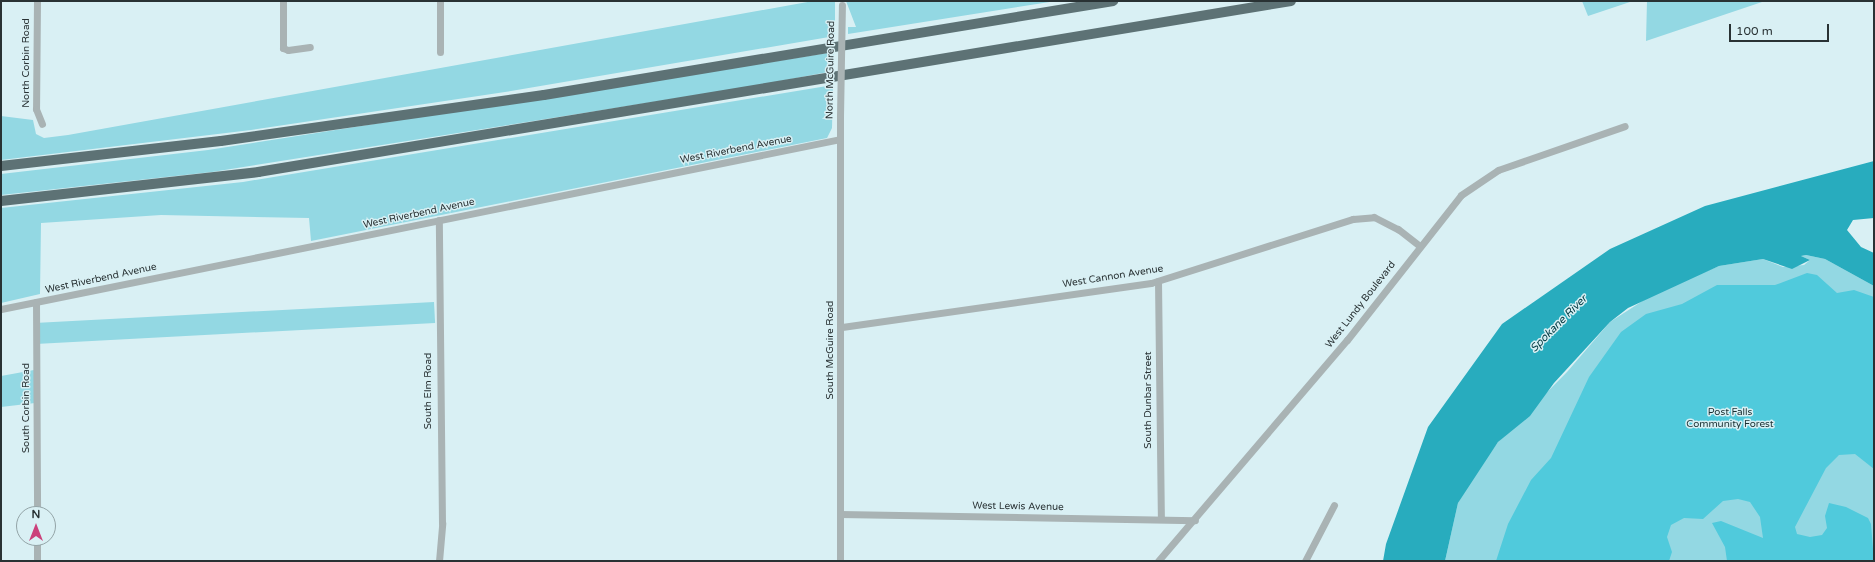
<!DOCTYPE html>
<html>
<head>
<meta charset="utf-8">
<style>
  body { margin:0 }
  #map { position:relative; width:1875px; height:562px; overflow:hidden; background:#d9f0f4; font-family:"Varela Round",sans-serif }
  div>[style] { position:absolute }
  [style*='--x'] { left:calc(var(--x)*1px); top:calc(var(--y)*1px); width:calc(var(--w)*1px); rotate:calc(var(--a)*1deg) }
  .green>* { inset:0; background:#93d8e3; transform-origin:0 0 }
  .forest>* { inset:0; background:#50cadc }
  .water>* { inset:0; background:#28acbe }
  .minor>* { height:7px; margin:-3.5px; padding:0 3.5px; transform-origin:3.5px; border-radius:3.5px; background:#a9b3b4 }
  .highway>* { height:10px; margin:-5px; padding:0 5px; transform-origin:5px; border-radius:5px; background:#5d7275 }
  .minor-bridge>* { height:7px; margin:-3.5px; padding:0 3.5px; transform-origin:3.5px; border-radius:3.5px; background:#a9b3b4 }
  span { translate:-50% -50%; white-space:nowrap; text-align:center; line-height:1.15; -webkit-text-stroke:3px #d9f0f4; paint-order:stroke }
  .street-label { font-size:10px; color:#293234 }
  .park-label { font-size:10px; color:#192f32 }
  .water-label { font-size:11px; color:#003b43; font-style:italic }
  .frame { position:absolute; inset:0; border:2px solid #293234; pointer-events:none }
  .north { position:absolute; left:16px; top:506px; width:40px; height:40px; box-sizing:border-box; background:#d9f0f4; border:1px solid #93a4a7; border-radius:50%; rotate:0deg; font-size:11px; font-weight:700; line-height:16px; text-align:center; color:#293234 }
  .north::after { content:''; display:block; margin:auto; width:14px; height:18px; background:#cb417b; clip-path:polygon(50% 0,100% 100%,50% 72%,0 100%) }
  .scale { position:absolute; left:1729px; top:24px; width:100px; height:18px; box-sizing:border-box; border:2px solid #293234; border-top:0; padding-left:5px; font-size:12px; line-height:14px; white-space:nowrap; color:#293234; -webkit-text-stroke:3px #d9f0f4; paint-order:stroke }
</style>
</head>
<body>
<div id="map">
  <div class="green">
    <i style="clip-path:polygon(813px 1px,835px 1px,835px 36px,511px 91px,251px 130px,1px 160px,1px 116px,33px 120px,36px 134px,44px 138px,68px 135px)"></i>
    <i style="clip-path:polygon(846px 1px,1056px 1px,848px 34px,848px 27px,856px 27px)"></i>
    <i style="clip-path:polygon(1582px 1px,1633px 1px,1588px 16px)"></i>
    <i style="clip-path:polygon(1647px 1px,1765px 1px,1646px 41px)"></i>
    <i style="clip-path:polygon(834px 52px,833px 71px,754px 86px,212px 172px,1px 195px,1px 174px,208px 150px)"></i>
    <i style="clip-path:polygon(833px 85px,832px 128px,827px 138px,311px 241px,309px 218px,161px 215px,41px 223px,40px 294px,1px 303px,1px 208px,243px 182px)"></i>
    <i style="clip-path:polygon(1806px 255px,1825px 259px,1874px 286px,1874px 561px,1445px 561px,1458px 503px,1465px 488px,1498px 442px,1567px 372px,1610px 322px,1658px 291px,1719px 266px,1763px 259px,1783px 267px,1804px 265px,1810px 260px,1801px 256px)"></i>
    <i style="left:434px;top:302px;width:21px;height:400px;rotate:87deg"></i>
    <i style="clip-path:polygon(34px 370px,35px 403px,1px 407px,1px 376px)"></i>
  </div>
  <div class="forest">
    <i style="clip-path:polygon(1807px 273px,1817px 275px,1837px 293px,1854px 290px,1874px 297px,1874px 469px,1855px 454px,1839px 455px,1826px 468px,1795px 527px,1797px 534px,1810px 537px,1822px 535px,1827px 528px,1825px 516px,1829px 503px,1846px 507px,1868px 518px,1871px 524px,1874px 561px,1727px 561px,1725px 547px,1712px 523px,1721px 521px,1763px 538px,1760px 517px,1750px 502px,1738px 499px,1723px 501px,1703px 519px,1684px 518px,1671px 525px,1667px 537px,1672px 552px,1669px 561px,1496px 561px,1508px 524px,1531px 480px,1551px 458px,1589px 377px,1621px 332px,1646px 314px,1682px 304px,1717px 285px,1775px 285px)"></i>
  </div>
  <div class="water">
    <i style="clip-path:polygon(1874px 161px,1874px 218px,1853px 220px,1847px 230px,1861px 247px,1874px 253px,1874px 286px,1825px 259px,1806px 255px,1801px 256px,1810px 260px,1792px 269px,1763px 259px,1719px 266px,1628px 308px,1610px 322px,1554px 383px,1530px 416px,1498px 442px,1458px 503px,1445px 561px,1383px 561px,1386px 544px,1428px 427px,1502px 324px,1610px 249px,1705px 206px)"></i>
  </div>
  <div class="minor">
    <i style="--x:37;--y:1;--w:108;--a:90.5"></i>
    <i style="--x:36;--y:109;--w:16;--a:68"></i>
    <i style="--x:283;--y:1;--w:47;--a:90"></i>
    <i style="--x:283;--y:48;--w:5;--a:22"></i>
    <i style="--x:288;--y:50;--w:22;--a:-8"></i>
    <i style="--x:440;--y:52;--w:51;--a:-90"></i>
    <i style="--x:1158;--y:281;--w:238;--a:89.3"></i>
    <i style="--x:36;--y:302;--w:212;--a:89.7"></i>
    <i style="--x:1;--y:309;--w:856;--a:-11.45"></i>
    <i style="--x:842;--y:327;--w:312;--a:-8.1"></i>
    <i style="--x:1151;--y:283;--w:212;--a:-17.6"></i>
    <i style="--x:1353;--y:219;--w:21;--a:-5"></i>
    <i style="--x:1374;--y:217;--w:27;--a:27"></i>
    <i style="--x:1398;--y:229;--w:28;--a:38"></i>
    <i style="--x:840;--y:514;--w:355;--a:1"></i>
    <i style="--x:37;--y:538;--w:23;--a:90"></i>
    <i style="--x:439;--y:561;--w:38;--a:-85"></i>
    <i style="--x:442;--y:523;--w:303;--a:-90.6"></i>
    <i style="--x:840;--y:561;--w:445;--a:-90"></i>
    <i style="--x:1158;--y:561;--w:291;--a:-49.5"></i>
    <i style="--x:1347;--y:340;--w:184;--a:-51.8"></i>
    <i style="--x:1461;--y:195;--w:45;--a:-34"></i>
    <i style="--x:1498;--y:170;--w:134;--a:-19.1"></i>
    <i style="--x:1305;--y:561;--w:63;--a:-62.6"></i>
  </div>
  <div class="highway">
    <i style="--x:1;--y:166;--w:221;--a:-6.5"></i>
    <i style="--x:221;--y:141;--w:326;--a:-8.1"></i>
    <i style="--x:544;--y:95;--w:577;--a:-9.38"></i>
    <i style="--x:1;--y:201;--w:259;--a:-6.4"></i>
    <i style="--x:258;--y:172;--w:1047;--a:-9.4"></i>
  </div>
  <div class="minor-bridge">
    <i style="--x:840;--y:116;--w:111;--a:-89"></i>
  </div>
  <div class="street-label">
    <span style="left:27px;top:63px;rotate:-90deg">North Corbin Road</span>
    <span style="left:831px;top:70px;rotate:-89deg">North McGuire Road</span>
    <span style="left:736px;top:150px;rotate:-11deg">West Riverbend Avenue</span>
    <span style="left:419px;top:214px;rotate:-12deg">West Riverbend Avenue</span>
    <span style="left:1113px;top:277px;rotate:-9deg">West Cannon Avenue</span>
    <span style="left:101px;top:279px;rotate:-12deg">West Riverbend Avenue</span>
    <span style="left:1361px;top:305px;rotate:-52deg">West Lundy Boulevard</span>
    <span style="left:831px;top:350px;rotate:-90deg">South McGuire Road</span>
    <span style="left:429px;top:391px;rotate:-90deg">South Elm Road</span>
    <span style="left:1149px;top:400px;rotate:-90deg">South Dunbar Street</span>
    <span style="left:27px;top:408px;rotate:-90deg">South Corbin Road</span>
    <span style="left:1018px;top:507px;rotate:1deg">West Lewis Avenue</span>
  </div>
  <div class="park-label">
    <span style="left:1730px;top:418px">Post Falls<br>Community Forest</span>
  </div>
  <div class="water-label">
    <span style="left:1559px;top:324px;rotate:-45deg">Spokane River</span>
  </div>
  <div class="frame"></div>
  <div class="north">N</div>
  <div class="scale">100 m</div>
</div>
</body>
</html>
